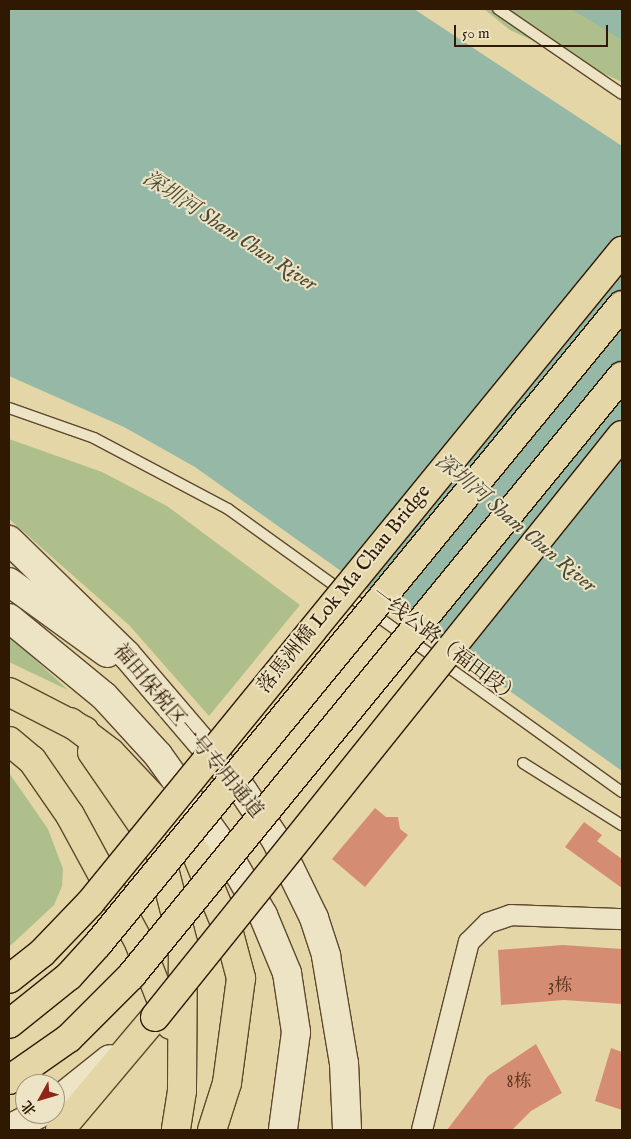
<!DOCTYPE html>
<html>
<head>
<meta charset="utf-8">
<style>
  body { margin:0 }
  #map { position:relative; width:631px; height:1139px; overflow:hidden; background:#e4d6a7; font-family:"IM FELL English","Noto Serif SC",serif }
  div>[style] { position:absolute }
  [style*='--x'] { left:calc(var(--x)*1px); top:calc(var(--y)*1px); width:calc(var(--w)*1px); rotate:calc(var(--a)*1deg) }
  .green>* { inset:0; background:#aebf8c }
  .water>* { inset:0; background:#95b9a6 }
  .building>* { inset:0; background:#d48d72 }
  .roads { filter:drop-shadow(1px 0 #5d482c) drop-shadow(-1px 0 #5d482c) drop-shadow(0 1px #5d482c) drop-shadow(0 -1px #5d482c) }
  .lane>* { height:10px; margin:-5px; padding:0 5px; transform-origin:5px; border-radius:5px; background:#ede4c6 }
  .street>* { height:20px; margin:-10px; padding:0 10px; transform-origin:10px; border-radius:10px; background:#ede4c6 }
  .secondary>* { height:28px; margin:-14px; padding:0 14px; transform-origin:14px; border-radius:14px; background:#ede4c6 }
  .primary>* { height:28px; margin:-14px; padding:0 14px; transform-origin:14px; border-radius:14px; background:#e4d6a7 }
  .bridges { filter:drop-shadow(1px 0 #301903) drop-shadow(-1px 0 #301903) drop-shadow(0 1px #301903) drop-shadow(0 -1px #301903) }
  .primary-bridge>* { height:28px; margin:-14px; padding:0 14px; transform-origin:14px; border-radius:14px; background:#e4d6a7 }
  span { translate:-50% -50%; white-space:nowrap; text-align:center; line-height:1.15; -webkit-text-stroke:4px #ede4c6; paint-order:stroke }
  .number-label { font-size:18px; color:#59361f }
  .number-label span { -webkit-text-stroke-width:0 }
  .street-label { font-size:20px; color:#301903 }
  .water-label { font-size:21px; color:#4e4934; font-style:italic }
  .frame { position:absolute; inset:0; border:10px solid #301903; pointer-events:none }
  .north { position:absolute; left:15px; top:1074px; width:50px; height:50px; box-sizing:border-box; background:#ede4c6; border:1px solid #a19378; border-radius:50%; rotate:231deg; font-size:14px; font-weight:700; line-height:20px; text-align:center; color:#301903 }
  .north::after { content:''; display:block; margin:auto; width:18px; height:22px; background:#8f2418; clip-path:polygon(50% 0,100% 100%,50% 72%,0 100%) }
  .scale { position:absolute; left:454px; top:25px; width:154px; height:22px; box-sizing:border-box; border:2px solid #301903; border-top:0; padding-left:6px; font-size:15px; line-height:18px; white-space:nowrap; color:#301903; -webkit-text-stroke:4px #ede4c6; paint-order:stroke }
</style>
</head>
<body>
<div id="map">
  <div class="green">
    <i style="clip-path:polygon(484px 9px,622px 9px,622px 82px,510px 30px)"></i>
    <i style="clip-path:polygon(9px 439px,102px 472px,167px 506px,300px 605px,209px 716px,129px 625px,9px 519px)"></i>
    <i style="clip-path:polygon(9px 637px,13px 639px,68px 690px,9px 662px)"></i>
    <i style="clip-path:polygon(9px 773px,48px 829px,63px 869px,62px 886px,54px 905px,9px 947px)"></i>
  </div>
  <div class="water">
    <i style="clip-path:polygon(9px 9px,414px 9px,622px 146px,622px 771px,195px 467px,124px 427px,9px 376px)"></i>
    <i style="clip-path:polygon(571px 9px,622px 9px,622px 40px)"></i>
  </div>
  <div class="building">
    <i style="clip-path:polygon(375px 808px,386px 817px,398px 817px,400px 829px,408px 835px,365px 887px,332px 859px)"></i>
    <i style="clip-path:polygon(584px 822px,602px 835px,597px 841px,622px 859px,622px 888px,565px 847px)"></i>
    <i style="clip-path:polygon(563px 945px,622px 949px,622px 1004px,564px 1000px,501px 1005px,498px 950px)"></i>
    <i style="clip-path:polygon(536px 1044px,562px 1093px,531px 1111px,512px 1130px,447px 1130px,488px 1076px)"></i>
    <i style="clip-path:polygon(611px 1048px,622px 1052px,622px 1110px,595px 1101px)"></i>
  </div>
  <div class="roads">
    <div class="lane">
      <i style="--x:498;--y:9;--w:150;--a:34.4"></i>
      <i style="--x:9;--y:408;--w:90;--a:19.4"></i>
      <i style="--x:94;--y:438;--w:152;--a:27.9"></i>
      <i style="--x:228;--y:509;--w:485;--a:35.7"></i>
      <i style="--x:523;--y:763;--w:117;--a:32.1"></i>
    </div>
    <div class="street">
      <i style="--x:422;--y:1130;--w:194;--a:-76"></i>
      <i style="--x:469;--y:942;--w:27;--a:-45"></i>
      <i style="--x:488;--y:923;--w:24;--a:-19"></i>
      <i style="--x:511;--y:915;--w:111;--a:2.1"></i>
    </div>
    <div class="secondary">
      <i style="--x:9;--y:540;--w:163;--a:44.3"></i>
      <i style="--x:126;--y:654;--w:180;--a:49.5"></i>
      <i style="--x:243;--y:791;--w:59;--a:56"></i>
      <i style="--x:276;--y:840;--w:87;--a:64"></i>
      <i style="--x:314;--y:918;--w:40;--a:72"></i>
      <i style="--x:326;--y:956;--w:109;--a:80.5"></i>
      <i style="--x:344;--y:1063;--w:67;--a:87.4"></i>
      <i style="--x:9;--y:582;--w:121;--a:35.9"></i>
      <i style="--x:9;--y:618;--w:123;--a:39.4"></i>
      <i style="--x:104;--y:696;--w:80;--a:47.5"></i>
      <i style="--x:158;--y:755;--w:112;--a:54.5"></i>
      <i style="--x:223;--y:846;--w:80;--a:59.9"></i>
      <i style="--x:263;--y:915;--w:63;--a:67.5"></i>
      <i style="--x:287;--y:973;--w:60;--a:81.3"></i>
      <i style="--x:296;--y:1032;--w:99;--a:97.6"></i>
      <i style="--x:55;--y:1103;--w:70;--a:-38.7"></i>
      <i style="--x:9;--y:1129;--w:33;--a:-27"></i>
    </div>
    <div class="primary">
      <i style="--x:9;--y:692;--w:85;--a:27.2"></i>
      <i style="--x:70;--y:722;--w:51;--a:37.1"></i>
      <i style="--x:111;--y:753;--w:89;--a:46.8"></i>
      <i style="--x:172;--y:818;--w:42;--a:55.6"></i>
      <i style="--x:196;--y:853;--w:87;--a:67.6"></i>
      <i style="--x:229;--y:933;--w:47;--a:75.1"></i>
      <i style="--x:241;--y:978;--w:106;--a:97.6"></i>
      <i style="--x:227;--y:1083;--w:49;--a:107.7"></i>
      <i style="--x:9;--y:741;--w:30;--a:40"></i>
      <i style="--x:32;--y:760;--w:67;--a:55.4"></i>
      <i style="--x:70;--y:815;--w:142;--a:61.5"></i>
      <i style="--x:138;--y:940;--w:91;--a:68.8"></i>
      <i style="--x:92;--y:752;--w:118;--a:55.4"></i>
      <i style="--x:159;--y:849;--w:97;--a:75.7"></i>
      <i style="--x:183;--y:943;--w:148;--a:90.4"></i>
      <i style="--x:182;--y:1091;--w:39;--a:99"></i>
      <i style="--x:60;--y:1130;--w:148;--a:-49.9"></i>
    </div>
  </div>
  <div class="bridges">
    <div class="primary-bridge">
      <i style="--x:9;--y:979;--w:42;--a:-38.2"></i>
      <i style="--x:42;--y:953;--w:69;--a:-46.2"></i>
      <i style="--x:90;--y:903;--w:842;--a:-50.79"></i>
      <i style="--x:155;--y:1017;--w:746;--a:-51.26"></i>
      <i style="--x:9;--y:1024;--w:77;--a:-38.7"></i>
      <i style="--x:69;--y:976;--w:43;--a:-47.8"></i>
      <i style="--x:98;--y:944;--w:826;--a:-50.65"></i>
      <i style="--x:9;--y:1080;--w:73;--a:-35"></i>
      <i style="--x:69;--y:1038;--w:88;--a:-45"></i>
      <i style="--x:131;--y:976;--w:775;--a:-50.71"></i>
    </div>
  </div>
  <div class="number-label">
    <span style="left:560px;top:987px">3栋</span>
    <span style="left:519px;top:1083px">8栋</span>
  </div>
  <div class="street-label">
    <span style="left:344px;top:589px;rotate:-51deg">落馬洲橋 Lok Ma Chau Bridge</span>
    <span style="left:446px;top:646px;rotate:37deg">一线公路（福田段）</span>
    <span style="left:188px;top:731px;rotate:50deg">福田保税区一号专用通道</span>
  </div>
  <div class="water-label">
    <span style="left:229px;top:232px;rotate:33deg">深圳河 Sham Chun River</span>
    <span style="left:515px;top:524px;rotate:40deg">深圳河 Sham Chun River</span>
  </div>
  <div class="frame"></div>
  <div class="north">北</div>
  <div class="scale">50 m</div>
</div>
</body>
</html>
